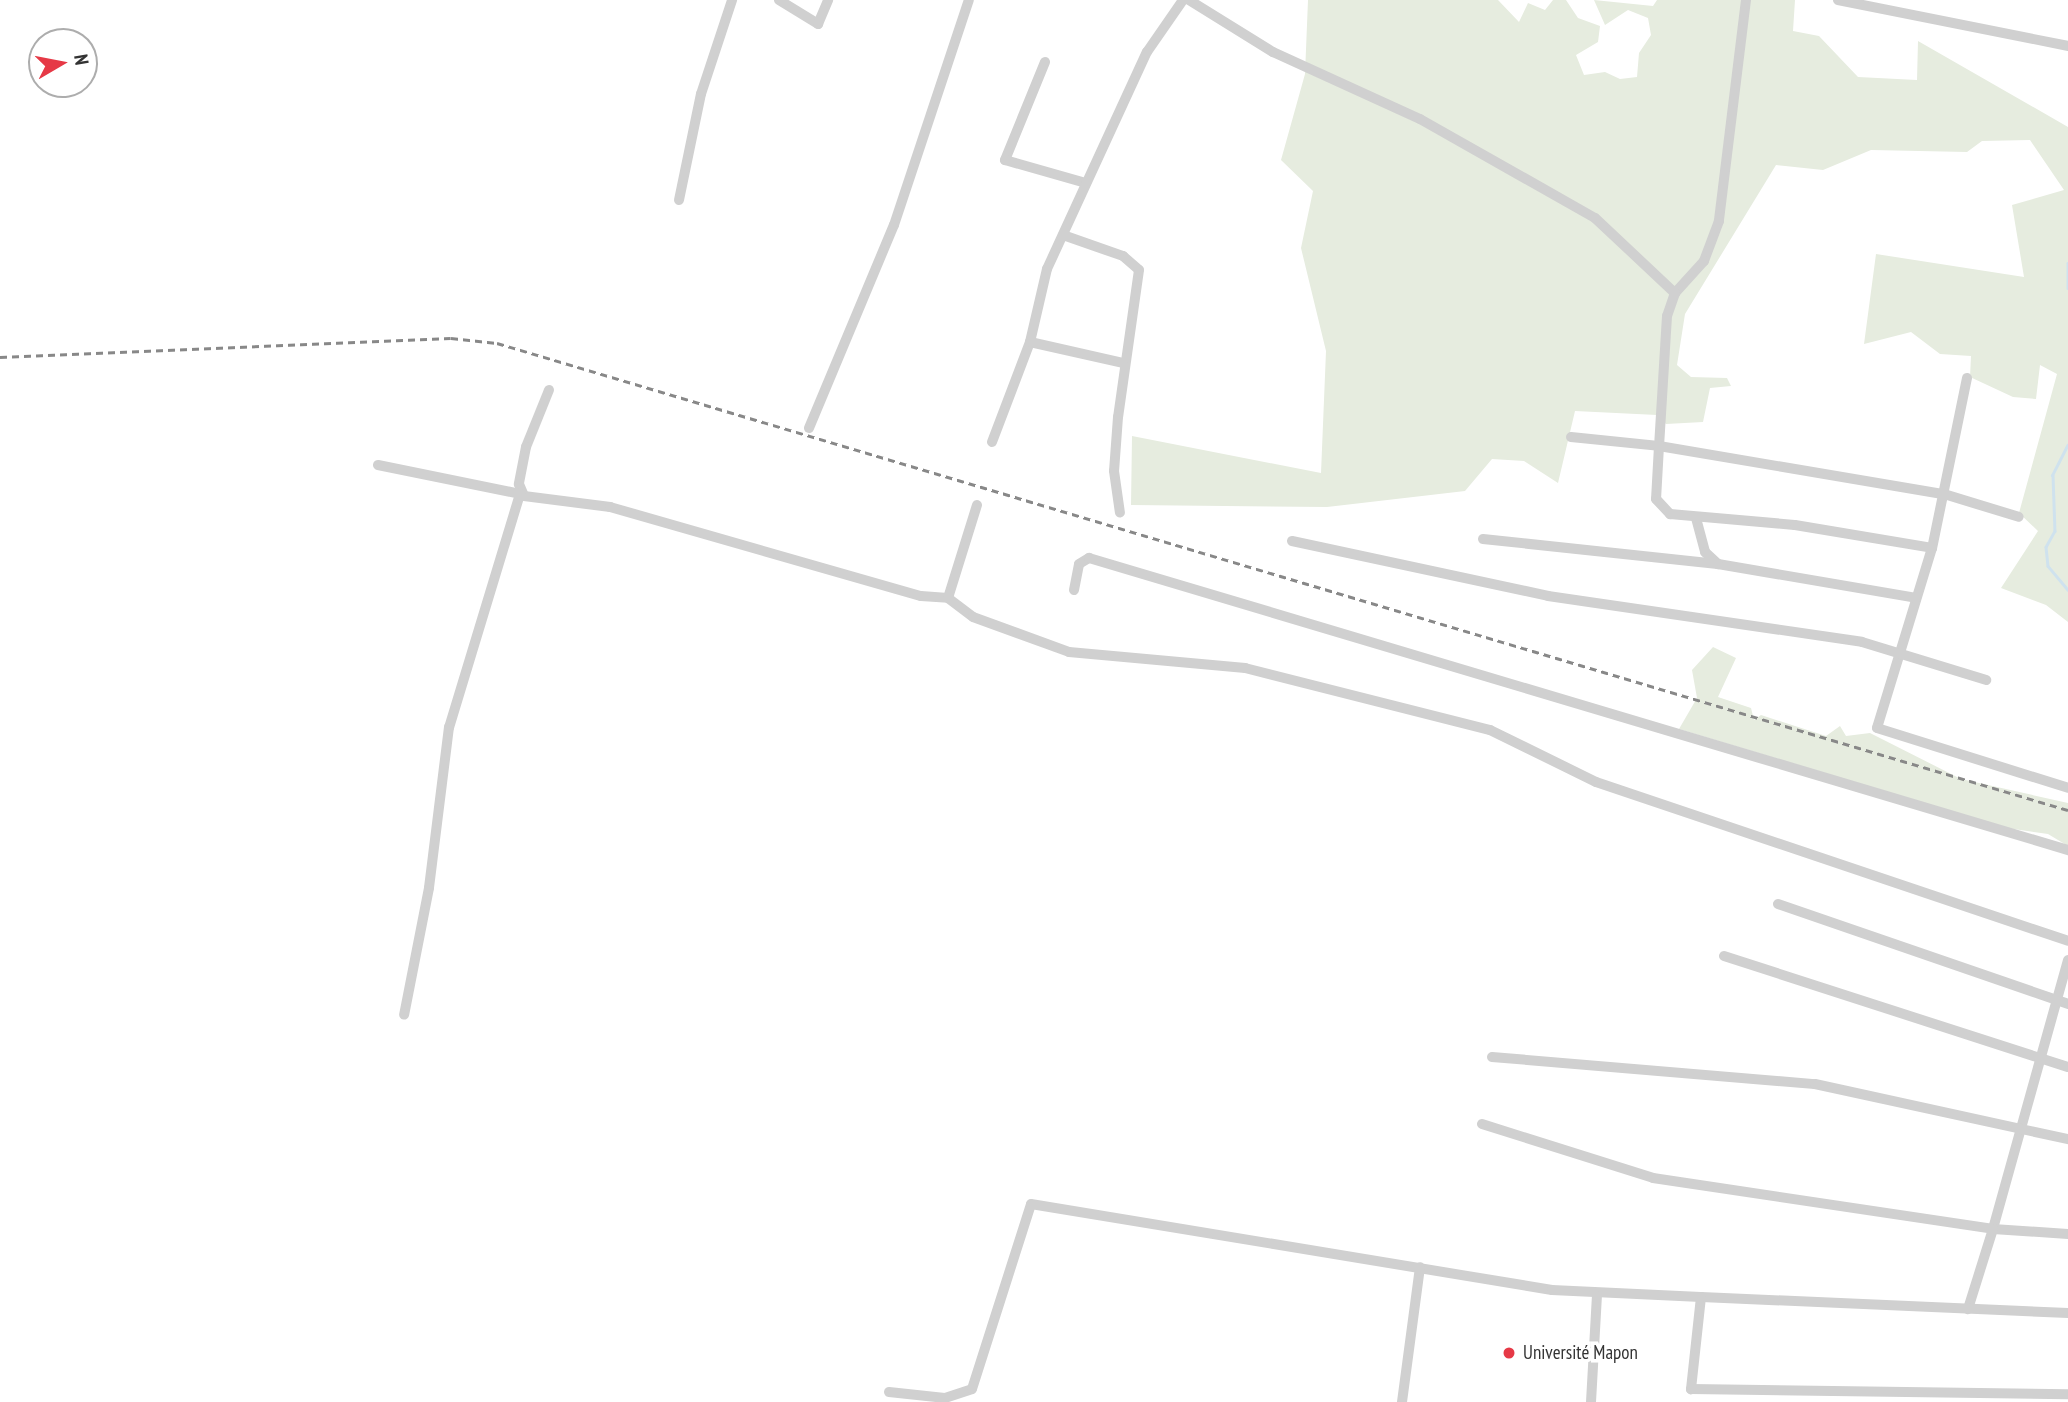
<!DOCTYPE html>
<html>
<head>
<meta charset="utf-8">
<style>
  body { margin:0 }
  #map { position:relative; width:2068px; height:1402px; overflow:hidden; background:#fff; font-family:"PT Sans Narrow",sans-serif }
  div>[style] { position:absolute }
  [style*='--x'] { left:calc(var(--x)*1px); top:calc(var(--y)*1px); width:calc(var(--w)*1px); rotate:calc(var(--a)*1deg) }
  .green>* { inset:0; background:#e6ecdf }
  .stream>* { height:2.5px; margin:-1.25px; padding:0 1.25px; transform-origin:1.25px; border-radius:1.25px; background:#cfe2ee }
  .minor>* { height:10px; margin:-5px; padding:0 5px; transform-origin:5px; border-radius:5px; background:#d0d0d0 }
  .rail>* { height:2.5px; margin-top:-1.25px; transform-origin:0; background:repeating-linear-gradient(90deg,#888 0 7px,transparent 0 12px) }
  .dots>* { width:19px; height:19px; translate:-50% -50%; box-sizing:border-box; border:4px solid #fff; border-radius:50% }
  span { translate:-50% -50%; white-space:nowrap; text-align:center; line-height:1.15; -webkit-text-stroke:7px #fff; paint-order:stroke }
  .poi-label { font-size:19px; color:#333 }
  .left { translate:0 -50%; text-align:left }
  .north { position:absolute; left:28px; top:28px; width:70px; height:70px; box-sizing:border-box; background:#fff; border:2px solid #adadad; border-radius:50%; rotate:80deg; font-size:19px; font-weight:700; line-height:28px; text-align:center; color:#333 }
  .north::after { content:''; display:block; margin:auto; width:24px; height:32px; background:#e63946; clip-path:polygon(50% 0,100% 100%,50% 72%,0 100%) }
</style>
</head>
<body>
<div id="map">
  <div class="green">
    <i style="clip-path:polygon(1308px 0,1498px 0,1519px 22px,1528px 3px,1545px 10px,1553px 0,1566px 0,1578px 18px,1600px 26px,1598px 42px,1576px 55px,1584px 75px,1605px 72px,1620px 79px,1637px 77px,1639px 53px,1651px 35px,1648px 18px,1628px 10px,1605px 25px,1594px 0,1653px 6px,1657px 0,1795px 0,1793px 31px,1819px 36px,1858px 77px,1917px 80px,1918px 41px,2068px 127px,2068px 622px,2046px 605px,2001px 588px,2038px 531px,2019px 513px,2057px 374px,2040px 365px,2036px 399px,2013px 397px,1970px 377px,1971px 356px,1940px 354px,1911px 332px,1864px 344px,1876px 254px,2024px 277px,2012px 205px,2064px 190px,2030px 140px,1982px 141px,1967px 152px,1871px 150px,1823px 170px,1776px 165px,1685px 314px,1677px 365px,1691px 377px,1727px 378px,1731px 386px,1710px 388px,1703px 422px,1666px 424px,1657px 415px,1575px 411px,1558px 483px,1524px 461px,1492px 459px,1465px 491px,1327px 507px,1131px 505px,1132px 436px,1321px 473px,1326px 351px,1301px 248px,1313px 191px,1281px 160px,1305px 74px)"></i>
    <i style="clip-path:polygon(1713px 647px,1736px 658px,1718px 697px,1751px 708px,1754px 720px,1761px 715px,1826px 736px,1840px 726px,1846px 736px,1870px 733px,1961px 779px,2068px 803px,2068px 846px,2048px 834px,2007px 828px,1679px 729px,1697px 698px,1692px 670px)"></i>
  </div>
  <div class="stream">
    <i style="--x:2068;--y:263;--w:25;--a:90"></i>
    <i style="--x:2068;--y:445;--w:34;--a:117"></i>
    <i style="--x:2053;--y:475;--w:56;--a:88"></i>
    <i style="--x:2055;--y:531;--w:18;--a:119"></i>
    <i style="--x:2046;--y:547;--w:19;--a:84"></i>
    <i style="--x:2048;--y:566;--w:31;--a:50"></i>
  </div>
  <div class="minor">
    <i style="--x:779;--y:0;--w:46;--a:31.6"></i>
    <i style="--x:818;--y:24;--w:26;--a:-67"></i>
    <i style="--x:1189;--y:0;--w:99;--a:31.8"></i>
    <i style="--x:1273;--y:52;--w:162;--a:24.5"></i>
    <i style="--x:1420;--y:119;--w:201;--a:29.5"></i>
    <i style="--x:1595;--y:218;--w:110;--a:43.2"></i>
    <i style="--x:1746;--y:0;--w:223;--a:97"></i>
    <i style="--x:1719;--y:221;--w:43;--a:110.6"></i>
    <i style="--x:1704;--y:261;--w:43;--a:132.2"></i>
    <i style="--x:1675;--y:293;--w:24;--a:109"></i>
    <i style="--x:1667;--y:316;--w:130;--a:93.5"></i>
    <i style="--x:1659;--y:446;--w:289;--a:9.6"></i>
    <i style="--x:1944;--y:494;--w:78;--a:17"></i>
    <i style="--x:1838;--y:0;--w:235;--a:11.3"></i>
    <i style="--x:1045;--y:62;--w:106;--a:112.2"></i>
    <i style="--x:1005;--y:160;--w:84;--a:15.9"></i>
    <i style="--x:679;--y:200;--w:108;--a:-78.3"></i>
    <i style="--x:701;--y:94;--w:99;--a:-71.7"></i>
    <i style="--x:1063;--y:235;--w:64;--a:19.3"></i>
    <i style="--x:1123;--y:256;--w:21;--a:41"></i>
    <i style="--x:1139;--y:270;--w:148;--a:98.1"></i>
    <i style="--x:1118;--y:417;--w:54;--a:94.2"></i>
    <i style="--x:1114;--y:471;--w:42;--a:81.9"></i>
    <i style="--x:1030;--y:342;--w:95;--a:12.7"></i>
    <i style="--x:1967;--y:378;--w:174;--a:101.6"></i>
    <i style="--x:1932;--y:548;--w:188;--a:107"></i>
    <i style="--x:1877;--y:728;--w:200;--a:17.4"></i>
    <i style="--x:549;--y:390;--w:61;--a:112"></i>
    <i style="--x:526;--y:447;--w:38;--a:101"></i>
    <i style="--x:519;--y:484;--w:13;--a:67"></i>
    <i style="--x:524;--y:496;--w:87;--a:7.3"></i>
    <i style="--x:610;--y:507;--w:323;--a:16"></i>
    <i style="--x:921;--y:596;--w:27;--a:4"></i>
    <i style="--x:809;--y:428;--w:220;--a:-67.3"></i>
    <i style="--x:894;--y:225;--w:237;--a:-71.6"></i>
    <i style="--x:1571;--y:437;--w:88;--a:5.8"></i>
    <i style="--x:1659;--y:446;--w:53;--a:93.2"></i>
    <i style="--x:1656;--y:499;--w:21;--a:47"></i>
    <i style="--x:1670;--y:514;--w:125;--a:5"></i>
    <i style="--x:1795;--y:525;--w:139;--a:9.5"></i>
    <i style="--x:992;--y:442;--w:107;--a:-69.2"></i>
    <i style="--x:1030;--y:342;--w:75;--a:-76.9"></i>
    <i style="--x:1047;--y:269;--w:239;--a:-65.3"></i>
    <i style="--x:1147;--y:52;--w:63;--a:-55.3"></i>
    <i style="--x:378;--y:465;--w:145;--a:11.5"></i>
    <i style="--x:520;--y:494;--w:244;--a:106.9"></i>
    <i style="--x:449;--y:727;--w:162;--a:97.1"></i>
    <i style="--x:429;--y:888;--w:129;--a:101.1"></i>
    <i style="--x:977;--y:505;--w:97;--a:107.3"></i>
    <i style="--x:948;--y:598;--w:31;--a:37"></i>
    <i style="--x:973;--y:617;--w:102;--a:20"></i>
    <i style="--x:1069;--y:652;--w:177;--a:5.2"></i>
    <i style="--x:1245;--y:668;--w:253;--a:14.2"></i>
    <i style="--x:1490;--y:730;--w:118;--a:26.1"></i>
    <i style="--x:1596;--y:782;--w:498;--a:18.6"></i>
    <i style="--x:1696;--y:518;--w:35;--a:75"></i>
    <i style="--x:1705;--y:552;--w:18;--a:43"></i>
    <i style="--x:1718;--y:564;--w:201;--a:9.7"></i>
    <i style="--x:1483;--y:539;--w:236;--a:6.1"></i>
    <i style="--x:1292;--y:541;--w:262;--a:12.1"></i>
    <i style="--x:1548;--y:596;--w:317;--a:8.3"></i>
    <i style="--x:1862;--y:642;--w:130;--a:17"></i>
    <i style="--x:1074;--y:590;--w:26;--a:-79"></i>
    <i style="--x:1079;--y:564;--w:12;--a:-31"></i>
    <i style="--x:1089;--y:558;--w:1022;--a:16.61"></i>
    <i style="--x:1778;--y:904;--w:307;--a:19"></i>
    <i style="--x:1724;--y:956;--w:361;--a:17.9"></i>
    <i style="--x:2068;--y:960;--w:279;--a:105.6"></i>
    <i style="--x:1993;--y:1229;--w:75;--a:3.8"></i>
    <i style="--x:1492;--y:1057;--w:324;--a:4.8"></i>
    <i style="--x:1815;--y:1084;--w:259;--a:12.3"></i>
    <i style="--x:1482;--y:1124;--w:179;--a:17.5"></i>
    <i style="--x:1653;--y:1178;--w:344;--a:8.5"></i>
    <i style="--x:1993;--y:1229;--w:84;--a:107.4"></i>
    <i style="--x:2068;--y:1313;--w:367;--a:-177.5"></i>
    <i style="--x:1701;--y:1297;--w:93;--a:96.2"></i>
    <i style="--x:1691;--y:1389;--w:377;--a:0.8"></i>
    <i style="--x:889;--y:1392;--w:56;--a:6.1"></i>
    <i style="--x:945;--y:1398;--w:28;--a:-18"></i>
    <i style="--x:972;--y:1389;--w:194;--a:-72.3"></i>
    <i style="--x:1031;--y:1204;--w:528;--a:9.37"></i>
    <i style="--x:1552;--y:1290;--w:149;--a:2.7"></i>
    <i style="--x:1402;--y:1402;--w:136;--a:-82.4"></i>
    <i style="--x:1591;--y:1402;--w:106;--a:-86.8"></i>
  </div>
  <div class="rail">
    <i style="--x:0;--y:357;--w:451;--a:-2.4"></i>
    <i style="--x:451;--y:338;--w:46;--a:6.2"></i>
    <i style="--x:497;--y:343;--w:1639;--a:16.56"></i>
  </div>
  <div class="dots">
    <i style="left:1509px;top:1353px;background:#e63946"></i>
  </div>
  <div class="poi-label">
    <span class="left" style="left:1523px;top:1353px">Université Mapon</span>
  </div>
  <div class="north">N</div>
</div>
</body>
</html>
